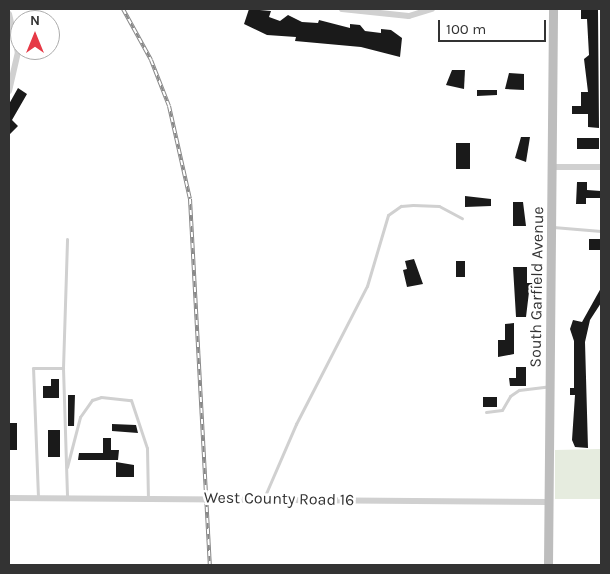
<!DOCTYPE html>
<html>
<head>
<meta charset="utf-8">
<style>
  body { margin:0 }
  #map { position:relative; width:610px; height:574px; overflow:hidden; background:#fff; font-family:Karla,sans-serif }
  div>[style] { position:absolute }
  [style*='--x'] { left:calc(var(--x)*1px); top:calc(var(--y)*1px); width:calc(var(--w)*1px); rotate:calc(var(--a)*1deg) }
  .green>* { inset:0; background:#e6ecdf }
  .building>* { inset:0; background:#1a1a1a; transform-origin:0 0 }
  .lane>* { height:3px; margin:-1.5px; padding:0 1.5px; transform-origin:1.5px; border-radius:1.5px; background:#d0d0d0 }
  .street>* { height:6px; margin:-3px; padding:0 3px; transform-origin:3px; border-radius:3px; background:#d0d0d0 }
  .secondary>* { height:9px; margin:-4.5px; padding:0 4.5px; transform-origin:4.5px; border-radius:4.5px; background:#bdbdbd }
  .rail>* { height:4px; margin-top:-2px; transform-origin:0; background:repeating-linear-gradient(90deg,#fff 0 5.5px,#888 0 11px); box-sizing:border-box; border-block:1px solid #888 }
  span { translate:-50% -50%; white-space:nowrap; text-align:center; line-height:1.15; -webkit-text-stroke:5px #fff; paint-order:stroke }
  .street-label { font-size:16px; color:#333 }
  .frame { position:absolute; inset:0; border:10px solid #333; pointer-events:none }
  .north { position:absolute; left:10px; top:10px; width:50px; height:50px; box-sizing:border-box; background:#fff; border:1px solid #adadad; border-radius:50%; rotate:0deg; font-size:14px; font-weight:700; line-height:20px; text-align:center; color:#333 }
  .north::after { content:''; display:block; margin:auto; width:18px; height:22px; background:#e63946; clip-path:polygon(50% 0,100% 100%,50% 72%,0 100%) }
  .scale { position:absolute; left:438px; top:20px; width:108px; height:22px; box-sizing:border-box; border:2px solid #333; border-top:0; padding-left:6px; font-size:15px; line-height:18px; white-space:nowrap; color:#333; -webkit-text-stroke:4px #fff; paint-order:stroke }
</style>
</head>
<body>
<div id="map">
  <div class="green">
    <i style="clip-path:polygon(601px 438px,601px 499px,555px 499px,555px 450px,600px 449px)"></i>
  </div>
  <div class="building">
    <i style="clip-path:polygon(249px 9px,271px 11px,269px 17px,280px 21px,288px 15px,302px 22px,318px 23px,319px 20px,350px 28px,350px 24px,360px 25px,365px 31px,381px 33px,381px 29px,391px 30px,402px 38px,400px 57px,361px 47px,295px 41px,296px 37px,267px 35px,244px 24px)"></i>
    <i style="clip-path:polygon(598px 9px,599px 128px,588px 127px,588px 114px,572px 114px,572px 106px,581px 106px,581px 92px,588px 92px,584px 59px,589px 55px,587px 19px,581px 19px,581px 10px)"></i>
    <i style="clip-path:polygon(452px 70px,465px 70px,464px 89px,446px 85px)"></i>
    <i style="clip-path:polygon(509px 73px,524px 74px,524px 90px,505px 89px)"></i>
    <i style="clip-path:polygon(18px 88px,27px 94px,12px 120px,18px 126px,9px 135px,9px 104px)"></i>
    <i style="clip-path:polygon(477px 90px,497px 90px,497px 95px,477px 96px)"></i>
    <i style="clip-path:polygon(521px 137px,530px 137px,526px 162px,515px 158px)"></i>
    <i style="left:577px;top:138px;width:22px;height:11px"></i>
    <i style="left:456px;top:143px;width:14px;height:26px"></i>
    <i style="clip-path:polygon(577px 182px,587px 182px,587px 190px,601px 191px,601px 198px,586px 198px,586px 204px,576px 204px)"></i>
    <i style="clip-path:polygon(465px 196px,491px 199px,491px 206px,465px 207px)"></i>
    <i style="clip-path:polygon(513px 202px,523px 202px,526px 226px,513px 226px)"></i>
    <i style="left:589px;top:239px;width:12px;height:11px"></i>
    <i style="clip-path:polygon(414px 259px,423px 284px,407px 287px,403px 270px,407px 269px,405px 261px)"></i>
    <i style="left:456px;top:261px;width:9px;height:16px"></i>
    <i style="clip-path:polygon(513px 267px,527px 267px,527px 283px,535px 283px,535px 292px,529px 292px,526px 317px,516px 317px)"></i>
    <i style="clip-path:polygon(601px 288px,601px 303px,590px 320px,585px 342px,588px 448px,575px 447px,572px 440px,575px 395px,570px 395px,570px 388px,574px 388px,574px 341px,570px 329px,573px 320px,582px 322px)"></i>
    <i style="clip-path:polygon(514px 323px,514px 354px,498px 357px,498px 340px,505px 340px,505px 324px)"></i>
    <i style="clip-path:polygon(516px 367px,526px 367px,526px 386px,510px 386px,509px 378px,516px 378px)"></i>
    <i style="clip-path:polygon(51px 379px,59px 379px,59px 398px,43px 398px,43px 386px,51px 386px)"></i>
    <i style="clip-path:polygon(68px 395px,75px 395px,74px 426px,68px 426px)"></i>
    <i style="left:483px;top:397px;width:14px;height:10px"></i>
    <i style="left:9px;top:423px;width:8px;height:27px"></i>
    <i style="clip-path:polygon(112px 424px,136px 425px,138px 433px,112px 431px)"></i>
    <i style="left:48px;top:430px;width:12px;height:27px"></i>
    <i style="clip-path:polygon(103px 438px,111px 438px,111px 450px,119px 450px,118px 460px,78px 460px,79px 453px,103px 453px)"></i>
    <i style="clip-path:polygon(116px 462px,134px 465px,134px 477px,116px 477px)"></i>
  </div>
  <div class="lane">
    <i style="--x:553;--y:227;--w:48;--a:4.8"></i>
    <i style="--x:63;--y:368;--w:129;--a:-88.2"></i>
    <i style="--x:486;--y:412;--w:16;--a:-7"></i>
    <i style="--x:502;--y:410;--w:16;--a:-60"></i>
    <i style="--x:510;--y:396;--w:11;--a:-34"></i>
    <i style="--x:519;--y:390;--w:31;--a:-7"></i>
    <i style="--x:67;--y:467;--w:52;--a:-75.4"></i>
    <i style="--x:80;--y:417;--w:21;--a:-55"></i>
    <i style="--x:92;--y:400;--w:9;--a:-18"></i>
    <i style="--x:101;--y:397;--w:30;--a:6"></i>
    <i style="--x:131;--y:400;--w:51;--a:71.6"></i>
    <i style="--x:147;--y:448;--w:50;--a:88.9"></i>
    <i style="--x:38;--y:497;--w:129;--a:-92.2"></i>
    <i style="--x:33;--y:368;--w:30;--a:0"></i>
    <i style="--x:63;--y:368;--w:130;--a:88.2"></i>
    <i style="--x:264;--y:498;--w:81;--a:-66.6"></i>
    <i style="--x:296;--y:424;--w:155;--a:-62.8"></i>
    <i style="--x:367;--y:286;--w:74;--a:-73.5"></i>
    <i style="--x:388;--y:215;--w:16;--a:-35"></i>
    <i style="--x:401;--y:206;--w:12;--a:-5"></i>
    <i style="--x:413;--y:205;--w:26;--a:2"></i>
    <i style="--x:439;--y:206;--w:26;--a:28"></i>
  </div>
  <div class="street">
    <i style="--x:342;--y:9;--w:67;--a:6"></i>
    <i style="--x:409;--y:16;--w:24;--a:-17"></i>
    <i style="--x:9;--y:14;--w:39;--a:77"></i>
    <i style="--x:18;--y:52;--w:40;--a:103"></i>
    <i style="--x:553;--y:167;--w:48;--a:0"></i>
    <i style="--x:9;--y:498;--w:540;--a:0.42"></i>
  </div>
  <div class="secondary">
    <i style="--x:548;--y:565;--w:556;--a:-89.48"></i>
  </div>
  <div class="rail">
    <i style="--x:123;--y:9;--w:58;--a:61.2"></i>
    <i style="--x:151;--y:60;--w:49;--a:68.6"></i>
    <i style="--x:169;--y:106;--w:95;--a:77.3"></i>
    <i style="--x:190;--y:199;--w:367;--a:86.9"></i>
  </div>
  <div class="street-label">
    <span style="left:537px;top:287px;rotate:-89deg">South Garfield Avenue</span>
    <span style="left:279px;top:499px;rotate:1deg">West County Road 16</span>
  </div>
  <div class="frame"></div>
  <div class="north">N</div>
  <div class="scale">100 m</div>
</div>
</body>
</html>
